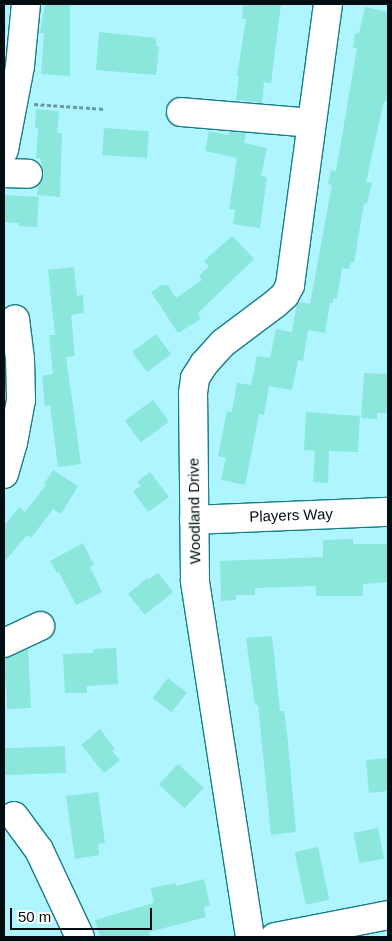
<!DOCTYPE html>
<html>
<head>
<meta charset="utf-8">
<style>
  body { margin:0 }
  #map { position:relative; width:392px; height:941px; overflow:hidden; background:#aff5ff; font-family:Helvetica,sans-serif }
  div>[style] { position:absolute }
  [style*='--x'] { left:calc(var(--x)*1px); top:calc(var(--y)*1px); width:calc(var(--w)*1px); rotate:calc(var(--a)*1deg) }
  .building>* { inset:0; background:#8be6dc; transform-origin:0 0 }
  .path>* { height:3px; margin-top:-1.5px; transform-origin:0; background:repeating-linear-gradient(90deg,#6a9aa1 0 4px,transparent 0 6.5px) }
  .roads { filter:drop-shadow(1px 0 #147d89) drop-shadow(-1px 0 #147d89) drop-shadow(0 1px #147d89) drop-shadow(0 -1px #147d89) }
  .minor>* { height:28px; margin:-14px; padding:0 14px; transform-origin:14px; border-radius:14px; background:#fff }
  span { translate:-50% -50%; white-space:nowrap; text-align:center; line-height:1.15; -webkit-text-stroke:4.5px #fff; paint-order:stroke }
  .street-label { font-size:15px; color:#000e11 }
  .frame { position:absolute; inset:0; border:5px solid #000e11; pointer-events:none }
  .scale { position:absolute; left:10px; top:908px; width:142px; height:22px; box-sizing:border-box; border:2px solid #000e11; border-top:0; padding-left:6px; font-size:15px; line-height:18px; white-space:nowrap; color:#000e11; -webkit-text-stroke:4px #fff; paint-order:stroke }
</style>
</head>
<body>
<div id="map">
  <div class="building">
    <i style="clip-path:polygon(45px 4px,70px 4px,70px 76px,41px 74px,44px 33px,40px 33px)"></i>
    <i style="clip-path:polygon(243px 4px,281px 4px,271px 83px,264px 82px,262px 103px,236px 100px,239px 76px,237px 76px,246px 19px,242px 19px)"></i>
    <i style="clip-path:polygon(365px 7px,388px 12px,388px 102px,384px 101px,366px 182px,372px 183px,367px 204px,364px 203px,354px 263px,351px 262px,349px 269px,342px 268px,337px 299px,333px 298px,333px 303px,330px 303px,325px 333px,308px 330px,303px 361px,298px 360px,292px 390px,269px 386px,264px 415px,259px 414px,245px 485px,221px 480px,226px 458px,218px 456px,227px 411px,232px 412px,237px 383px,251px 385px,257px 356px,270px 358px,276px 329px,292px 332px,297px 304px,299px 302px,310px 304px,332px 185px,328px 184px,331px 170px,336px 171px,357px 48px,353px 48px,355px 34px,359px 33px)"></i>
    <i style="clip-path:polygon(99px 32px,156px 38px,156px 46px,159px 47px,156px 75px,96px 70px)"></i>
    <i style="clip-path:polygon(36px 109px,59px 111px,57px 133px,62px 133px,60px 197px,37px 195px,38px 185px,44px 174px,40px 158px,36px 158px,38px 128px,35px 128px)"></i>
    <i style="left:104px;top:128px;width:45px;height:27px;rotate:4deg"></i>
    <i style="clip-path:polygon(209px 131px,229px 135px,229px 132px,246px 133px,244px 143px,267px 148px,261px 176px,267px 177px,260px 228px,233px 224px,235px 210px,229px 209px,237px 158px,205px 151px)"></i>
    <i style="clip-path:polygon(4px 195px,39px 197px,37px 227px,19px 226px,19px 223px,4px 222px)"></i>
    <i style="clip-path:polygon(232px 236px,254px 259px,198px 313px,201px 319px,178px 333px,151px 292px,162px 285px,168px 285px,176px 298px,202px 280px,199px 276px,209px 266px,204px 261px)"></i>
    <i style="clip-path:polygon(74px 267px,77px 296px,83px 295px,84px 313px,71px 315px,75px 356px,66px 357px,81px 464px,58px 467px,50px 405px,45px 406px,42px 376px,53px 374px,49px 335px,55px 335px,48px 270px)"></i>
    <i style="left:156px;top:334px;width:25px;height:30px;rotate:53deg"></i>
    <i style="clip-path:polygon(364px 373px,388px 374px,387px 413px,377px 413px,377px 419px,361px 418px)"></i>
    <i style="left:153px;top:400px;width:27px;height:35px;rotate:54deg"></i>
    <i style="clip-path:polygon(306px 412px,360px 416px,358px 452px,329px 451px,328px 483px,313px 482px,315px 451px,304px 450px)"></i>
    <i style="clip-path:polygon(53px 470px,78px 486px,61px 514px,53px 509px,31px 538px,27px 535px,4px 562px,4px 526px,19px 507px,25px 512px,46px 485px,44px 484px)"></i>
    <i style="clip-path:polygon(150px 472px,169px 497px,148px 512px,133px 491px,141px 486px,137px 482px)"></i>
    <i style="clip-path:polygon(353px 539px,353px 544px,388px 544px,388px 582px,363px 584px,363px 596px,316px 596px,316px 586px,255px 588px,255px 595px,236px 595px,236px 600px,221px 601px,220px 561px,323px 557px,323px 540px)"></i>
    <i style="clip-path:polygon(83px 543px,94px 565px,90px 567px,102px 592px,76px 605px,59px 572px,57px 573px,50px 561px)"></i>
    <i style="clip-path:polygon(158px 573px,173px 592px,145px 615px,128px 594px,147px 578px,148px 580px)"></i>
    <i style="clip-path:polygon(272px 636px,280px 711px,284px 711px,288px 742px,296px 832px,271px 835px,258px 705px,255px 705px,246px 638px)"></i>
    <i style="clip-path:polygon(116px 648px,118px 684px,87px 686px,87px 693px,65px 693px,63px 654px,93px 653px,93px 649px)"></i>
    <i style="clip-path:polygon(28px 649px,31px 708px,7px 709px,6px 681px,4px 681px,6px 658px)"></i>
    <i style="left:168px;top:678px;width:24px;height:25px;rotate:38deg"></i>
    <i style="clip-path:polygon(100px 729px,115px 749px,112px 751px,120px 760px,104px 773px,81px 745px)"></i>
    <i style="left:65px;top:746px;width:27px;height:61px;rotate:88deg"></i>
    <i style="clip-path:polygon(388px 758px,388px 791px,369px 793px,366px 760px)"></i>
    <i style="left:178px;top:764px;width:35px;height:28px;rotate:43deg"></i>
    <i style="clip-path:polygon(98px 792px,105px 843px,98px 844px,99px 855px,75px 859px,66px 796px)"></i>
    <i style="left:378px;top:828px;width:31px;height:25px;rotate:79deg"></i>
    <i style="left:318px;top:847px;width:54px;height:24px;rotate:78deg"></i>
    <i style="clip-path:polygon(204px 879px,210px 905px,204px 907px,206px 917px,149px 932px,150px 937px,100px 937px,95px 920px,154px 903px,151px 888px,176px 883px,176px 886px)"></i>
  </div>
  <div class="path">
    <i style="--x:34;--y:104;--w:71;--a:4"></i>
  </div>
  <div class="roads">
    <div class="minor">
      <i style="--x:181;--y:112;--w:130;--a:4.8"></i>
      <i style="--x:4;--y:150;--w:86;--a:-79.2"></i>
      <i style="--x:20;--y:66;--w:62;--a:-84.5"></i>
      <i style="--x:4;--y:173;--w:24;--a:2"></i>
      <i style="--x:4;--y:474;--w:32;--a:-74"></i>
      <i style="--x:13;--y:443;--w:44;--a:-79.5"></i>
      <i style="--x:21;--y:400;--w:41;--a:-91.4"></i>
      <i style="--x:20;--y:359;--w:40;--a:-97.1"></i>
      <i style="--x:194;--y:520;--w:194;--a:-2.4"></i>
      <i style="--x:4;--y:643;--w:40;--a:-25"></i>
      <i style="--x:14;--y:816;--w:42;--a:53.7"></i>
      <i style="--x:39;--y:850;--w:96;--a:64.8"></i>
      <i style="--x:250;--y:937;--w:361;--a:-98.8"></i>
      <i style="--x:195;--y:580;--w:187;--a:-90.6"></i>
      <i style="--x:193;--y:393;--w:15;--a:-82"></i>
      <i style="--x:195;--y:378;--w:17;--a:-57"></i>
      <i style="--x:204;--y:364;--w:28;--a:-48"></i>
      <i style="--x:223;--y:343;--w:65;--a:-36.9"></i>
      <i style="--x:275;--y:304;--w:13;--a:-42"></i>
      <i style="--x:285;--y:295;--w:11;--a:-63"></i>
      <i style="--x:290;--y:285;--w:284;--a:-82.3"></i>
      <i style="--x:275;--y:937;--w:115;--a:-11"></i>
    </div>
  </div>
  <div class="street-label">
    <span style="left:194px;top:511px;rotate:-91deg">Woodland Drive</span>
    <span style="left:291px;top:515px;rotate:-2deg">Players Way</span>
  </div>
  <div class="frame"></div>
  <div class="scale">50 m</div>
</div>
</body>
</html>
